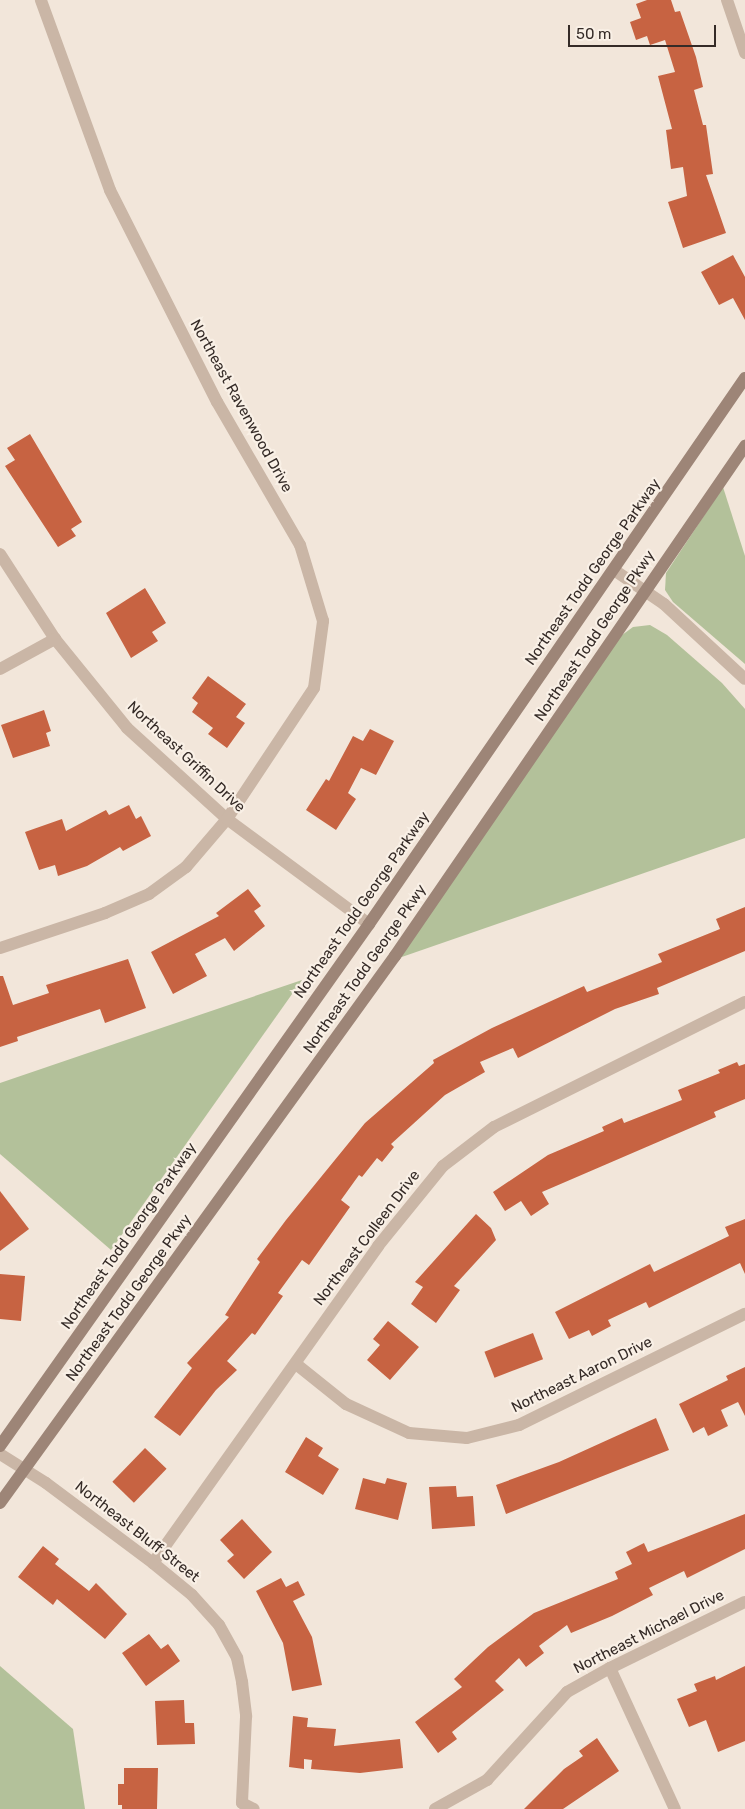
<!DOCTYPE html>
<html>
<head>
<meta charset="utf-8">
<style>
  body { margin:0 }
  #map { position:relative; width:745px; height:1809px; overflow:hidden; background:#f2e6da; font-family:Rubik,sans-serif }
  div>[style] { position:absolute }
  [style*='--x'] { left:calc(var(--x)*1px); top:calc(var(--y)*1px); width:calc(var(--w)*1px); rotate:calc(var(--a)*1deg) }
  .green>* { inset:0; background:#b3c19a }
  .building>* { inset:0; background:#c76342; transform-origin:0 0 }
  .street>* { height:12px; margin:-6px; padding:0 6px; transform-origin:6px; border-radius:6px; background:#cab6a6 }
  .secondary>* { height:12px; margin:-6px; padding:0 6px; transform-origin:6px; border-radius:6px; background:#9d8577 }
  span { translate:-50% -50%; white-space:nowrap; text-align:center; line-height:1.15; -webkit-text-stroke:4.5px #f9f0e6; paint-order:stroke }
  .street-label { font-size:15px; color:#352b27 }
  .scale { position:absolute; left:568px; top:25px; width:148px; height:22px; box-sizing:border-box; border:2px solid #352b27; border-top:0; padding-left:6px; font-size:15px; line-height:18px; white-space:nowrap; color:#352b27; -webkit-text-stroke:4px #f9f0e6; paint-order:stroke }
</style>
</head>
<body>
<div id="map">
  <div class="green">
    <i style="clip-path:polygon(723px 487px,745px 556px,745px 664px,673px 602px,665px 590px,666px 573px)"></i>
    <i style="clip-path:polygon(650px 625px,667px 635px,722px 683px,745px 709px,745px 838px,396px 959px,618px 638px,633px 627px)"></i>
    <i style="clip-path:polygon(302px 980px,111px 1250px,0 1154px,0 1083px)"></i>
    <i style="clip-path:polygon(0 1666px,73px 1729px,85px 1809px,0 1809px)"></i>
  </div>
  <div class="building">
    <i style="clip-path:polygon(647px 0,671px 0,675px 12px,680px 11px,696px 57px,703px 87px,694px 90px,703px 125px,706px 125px,713px 174px,706px 175px,726px 233px,683px 248px,668px 202px,687px 196px,683px 167px,671px 169px,666px 130px,672px 129px,658px 76px,675px 72px,665px 40px,650px 45px,647px 36px,636px 40px,630px 22px,641px 18px,636px 4px)"></i>
    <i style="clip-path:polygon(733px 255px,745px 277px,745px 320px,733px 298px,719px 305px,701px 272px)"></i>
    <i style="clip-path:polygon(30px 434px,82px 522px,71px 529px,76px 536px,58px 547px,5px 466px,15px 460px,7px 448px)"></i>
    <i style="clip-path:polygon(145px 588px,166px 623px,152px 632px,158px 641px,131px 658px,106px 613px)"></i>
    <i style="clip-path:polygon(208px 676px,246px 704px,236px 717px,245px 723px,227px 748px,208px 734px,213px 728px,192px 712px,198px 703px,192px 698px)"></i>
    <i style="clip-path:polygon(44px 710px,51px 731px,46px 733px,50px 746px,13px 758px,1px 725px)"></i>
    <i style="clip-path:polygon(370px 729px,394px 741px,376px 775px,361px 768px,348px 793px,356px 799px,336px 830px,306px 810px,326px 779px,329px 781px,353px 736px,363px 741px)"></i>
    <i style="clip-path:polygon(129px 805px,136px 819px,141px 816px,151px 836px,123px 851px,120px 847px,87px 866px,58px 876px,55px 865px,39px 870px,25px 832px,62px 819px,66px 831px,106px 810px,109px 815px)"></i>
    <i style="clip-path:polygon(248px 889px,261px 906px,254px 911px,265px 926px,234px 951px,225px 938px,195px 954px,207px 976px,173px 994px,151px 952px,219px 916px,216px 913px)"></i>
    <i style="clip-path:polygon(745px 907px,745px 951px,657px 988px,659px 994px,615px 1009px,518px 1058px,513px 1048px,480px 1062px,485px 1072px,445px 1095px,391px 1144px,394px 1147px,382px 1162px,377px 1158px,362px 1177px,359px 1175px,341px 1200px,350px 1207px,309px 1265px,302px 1260px,278px 1293px,283px 1296px,255px 1335px,252px 1333px,227px 1361px,237px 1370px,216px 1390px,180px 1436px,154px 1417px,192px 1368px,187px 1363px,229px 1317px,225px 1315px,260px 1262px,257px 1259px,286px 1220px,365px 1123px,434px 1063px,433px 1060px,492px 1028px,584px 986px,587px 992px,662px 962px,658px 954px,720px 929px,716px 919px)"></i>
    <i style="clip-path:polygon(128px 959px,146px 1008px,105px 1023px,100px 1009px,17px 1037px,18px 1041px,0 1047px,0 976px,3px 976px,13px 1005px,49px 993px,46px 985px)"></i>
    <i style="clip-path:polygon(737px 1062px,739px 1066px,745px 1064px,745px 1099px,714px 1112px,716px 1117px,542px 1192px,549px 1204px,531px 1216px,521px 1201px,505px 1211px,493px 1192px,548px 1155px,604px 1131px,602px 1127px,622px 1118px,624px 1123px,682px 1100px,678px 1090px,720px 1073px,718px 1070px)"></i>
    <i style="clip-path:polygon(0 1191px,29px 1229px,0 1251px)"></i>
    <i style="clip-path:polygon(476px 1214px,491px 1228px,496px 1240px,454px 1286px,460px 1290px,436px 1323px,411px 1304px,423px 1287px,415px 1282px)"></i>
    <i style="clip-path:polygon(745px 1219px,745px 1274px,740px 1263px,649px 1308px,646px 1302px,608px 1320px,611px 1326px,592px 1336px,589px 1330px,569px 1339px,555px 1312px,650px 1264px,654px 1272px,729px 1236px,725px 1227px)"></i>
    <i style="clip-path:polygon(0 1274px,25px 1276px,21px 1321px,0 1319px)"></i>
    <i style="clip-path:polygon(388px 1321px,419px 1347px,390px 1380px,367px 1360px,380px 1345px,373px 1339px)"></i>
    <i style="left:533px;top:1333px;width:28px;height:52px;rotate:69deg"></i>
    <i style="clip-path:polygon(745px 1367px,745px 1416px,738px 1402px,721px 1410px,728px 1426px,708px 1436px,704px 1427px,693px 1433px,679px 1404px,728px 1380px,726px 1376px)"></i>
    <i style="clip-path:polygon(656px 1418px,669px 1450px,506px 1514px,496px 1485px,559px 1462px)"></i>
    <i style="clip-path:polygon(306px 1437px,323px 1448px,318px 1456px,339px 1469px,323px 1495px,285px 1472px)"></i>
    <i style="left:145px;top:1448px;width:30px;height:47px;rotate:44deg"></i>
    <i style="clip-path:polygon(363px 1478px,385px 1484px,387px 1478px,407px 1483px,398px 1520px,355px 1509px)"></i>
    <i style="clip-path:polygon(456px 1486px,457px 1497px,473px 1496px,475px 1526px,432px 1529px,429px 1487px)"></i>
    <i style="clip-path:polygon(745px 1514px,745px 1549px,687px 1578px,684px 1571px,649px 1588px,653px 1595px,612px 1616px,571px 1633px,567px 1625px,539px 1646px,544px 1653px,526px 1667px,519px 1658px,495px 1681px,504px 1690px,452px 1732px,457px 1739px,438px 1753px,415px 1722px,462px 1687px,454px 1679px,488px 1647px,534px 1613px,618px 1579px,615px 1572px,632px 1564px,626px 1552px,644px 1543px,648px 1552px)"></i>
    <i style="clip-path:polygon(242px 1519px,272px 1552px,244px 1579px,227px 1561px,234px 1555px,220px 1540px)"></i>
    <i style="clip-path:polygon(43px 1546px,59px 1559px,55px 1564px,89px 1591px,96px 1583px,127px 1614px,105px 1639px,57px 1599px,53px 1605px,18px 1577px)"></i>
    <i style="clip-path:polygon(281px 1578px,286px 1587px,298px 1581px,305px 1595px,293px 1601px,312px 1637px,322px 1685px,292px 1691px,283px 1643px,256px 1591px)"></i>
    <i style="clip-path:polygon(149px 1634px,161px 1649px,168px 1644px,180px 1661px,146px 1686px,122px 1653px)"></i>
    <i style="clip-path:polygon(745px 1666px,745px 1741px,718px 1752px,706px 1720px,689px 1727px,677px 1699px,697px 1691px,694px 1684px,715px 1676px,716px 1680px)"></i>
    <i style="clip-path:polygon(184px 1700px,185px 1723px,194px 1723px,195px 1744px,157px 1745px,155px 1701px)"></i>
    <i style="clip-path:polygon(293px 1716px,308px 1718px,307px 1727px,336px 1729px,334px 1746px,400px 1739px,403px 1768px,360px 1773px,311px 1769px,312px 1760px,304px 1759px,304px 1769px,289px 1767px)"></i>
    <i style="clip-path:polygon(597px 1738px,619px 1771px,563px 1809px,524px 1809px,564px 1769px,583px 1756px,579px 1751px)"></i>
    <i style="clip-path:polygon(124px 1768px,158px 1768px,157px 1809px,122px 1809px,122px 1805px,118px 1805px,118px 1784px,124px 1784px)"></i>
  </div>
  <div class="street">
    <i style="--x:727;--y:0;--w:56;--a:71.2"></i>
    <i style="--x:0;--y:554;--w:101;--a:57.1"></i>
    <i style="--x:55;--y:639;--w:114;--a:51"></i>
    <i style="--x:127;--y:728;--w:135;--a:42.3"></i>
    <i style="--x:227;--y:819;--w:177;--a:36.5"></i>
    <i style="--x:614;--y:570;--w:60;--a:34.2"></i>
    <i style="--x:664;--y:604;--w:110;--a:42.8"></i>
    <i style="--x:0;--y:669;--w:63;--a:-28.6"></i>
    <i style="--x:0;--y:948;--w:111;--a:-18.4"></i>
    <i style="--x:105;--y:913;--w:48;--a:-23.4"></i>
    <i style="--x:149;--y:894;--w:46;--a:-36.1"></i>
    <i style="--x:186;--y:867;--w:63;--a:-49.5"></i>
    <i style="--x:227;--y:819;--w:157;--a:-56.4"></i>
    <i style="--x:314;--y:688;--w:68;--a:-82.3"></i>
    <i style="--x:323;--y:621;--w:79;--a:-106.8"></i>
    <i style="--x:300;--y:545;--w:165;--a:-120.1"></i>
    <i style="--x:217;--y:402;--w:237;--a:-116.8"></i>
    <i style="--x:110;--y:190;--w:202;--a:-110"></i>
    <i style="--x:296;--y:1364;--w:64;--a:38.7"></i>
    <i style="--x:346;--y:1404;--w:69;--a:24.7"></i>
    <i style="--x:409;--y:1433;--w:58;--a:4.9"></i>
    <i style="--x:467;--y:1438;--w:54;--a:-14"></i>
    <i style="--x:519;--y:1425;--w:252;--a:-26.2"></i>
    <i style="--x:0;--y:1454;--w:54;--a:32.2"></i>
    <i style="--x:46;--y:1483;--w:134;--a:36.8"></i>
    <i style="--x:153;--y:1563;--w:50;--a:39.4"></i>
    <i style="--x:192;--y:1595;--w:40;--a:48"></i>
    <i style="--x:219;--y:1625;--w:38;--a:61"></i>
    <i style="--x:237;--y:1658;--w:25;--a:78"></i>
    <i style="--x:242;--y:1682;--w:35;--a:83"></i>
    <i style="--x:246;--y:1717;--w:86;--a:92.7"></i>
    <i style="--x:242;--y:1803;--w:13;--a:27"></i>
    <i style="--x:153;--y:1563;--w:389;--a:-54.6"></i>
    <i style="--x:378;--y:1246;--w:103;--a:-50.9"></i>
    <i style="--x:443;--y:1166;--w:64;--a:-37.4"></i>
    <i style="--x:494;--y:1127;--w:280;--a:-26.5"></i>
    <i style="--x:610;--y:1668;--w:155;--a:65.3"></i>
    <i style="--x:435;--y:1809;--w:60;--a:-29.1"></i>
    <i style="--x:487;--y:1780;--w:119;--a:-47.7"></i>
    <i style="--x:567;--y:1692;--w:49;--a:-29.2"></i>
    <i style="--x:610;--y:1668;--w:150;--a:-26.1"></i>
  </div>
  <div class="secondary">
    <i style="--x:0;--y:1446;--w:639;--a:-54.74"></i>
    <i style="--x:369;--y:924;--w:663;--a:-55.45"></i>
    <i style="--x:0;--y:1503;--w:675;--a:-54.17"></i>
    <i style="--x:395;--y:956;--w:619;--a:-55.54"></i>
  </div>
  <div class="street-label">
    <span style="left:241px;top:406px;rotate:61deg">Northeast Ravenwood Drive</span>
    <span style="left:593px;top:572px;rotate:-55deg">Northeast Todd George Parkway</span>
    <span style="left:595px;top:636px;rotate:-56deg">Northeast Todd George Pkwy</span>
    <span style="left:186px;top:757px;rotate:43deg">Northeast Griffin Drive</span>
    <span style="left:362px;top:905px;rotate:-55deg">Northeast Todd George Parkway</span>
    <span style="left:365px;top:969px;rotate:-55deg">Northeast Todd George Pkwy</span>
    <span style="left:129px;top:1236px;rotate:-55deg">Northeast Todd George Parkway</span>
    <span style="left:367px;top:1238px;rotate:-53deg">Northeast Colleen Drive</span>
    <span style="left:129px;top:1298px;rotate:-54deg">Northeast Todd George Pkwy</span>
    <span style="left:582px;top:1375px;rotate:-26deg">Northeast Aaron Drive</span>
    <span style="left:137px;top:1532px;rotate:38deg">Northeast Bluff Street</span>
    <span style="left:649px;top:1632px;rotate:-27deg">Northeast Michael Drive</span>
  </div>
  <div class="scale">50 m</div>
</div>
</body>
</html>
